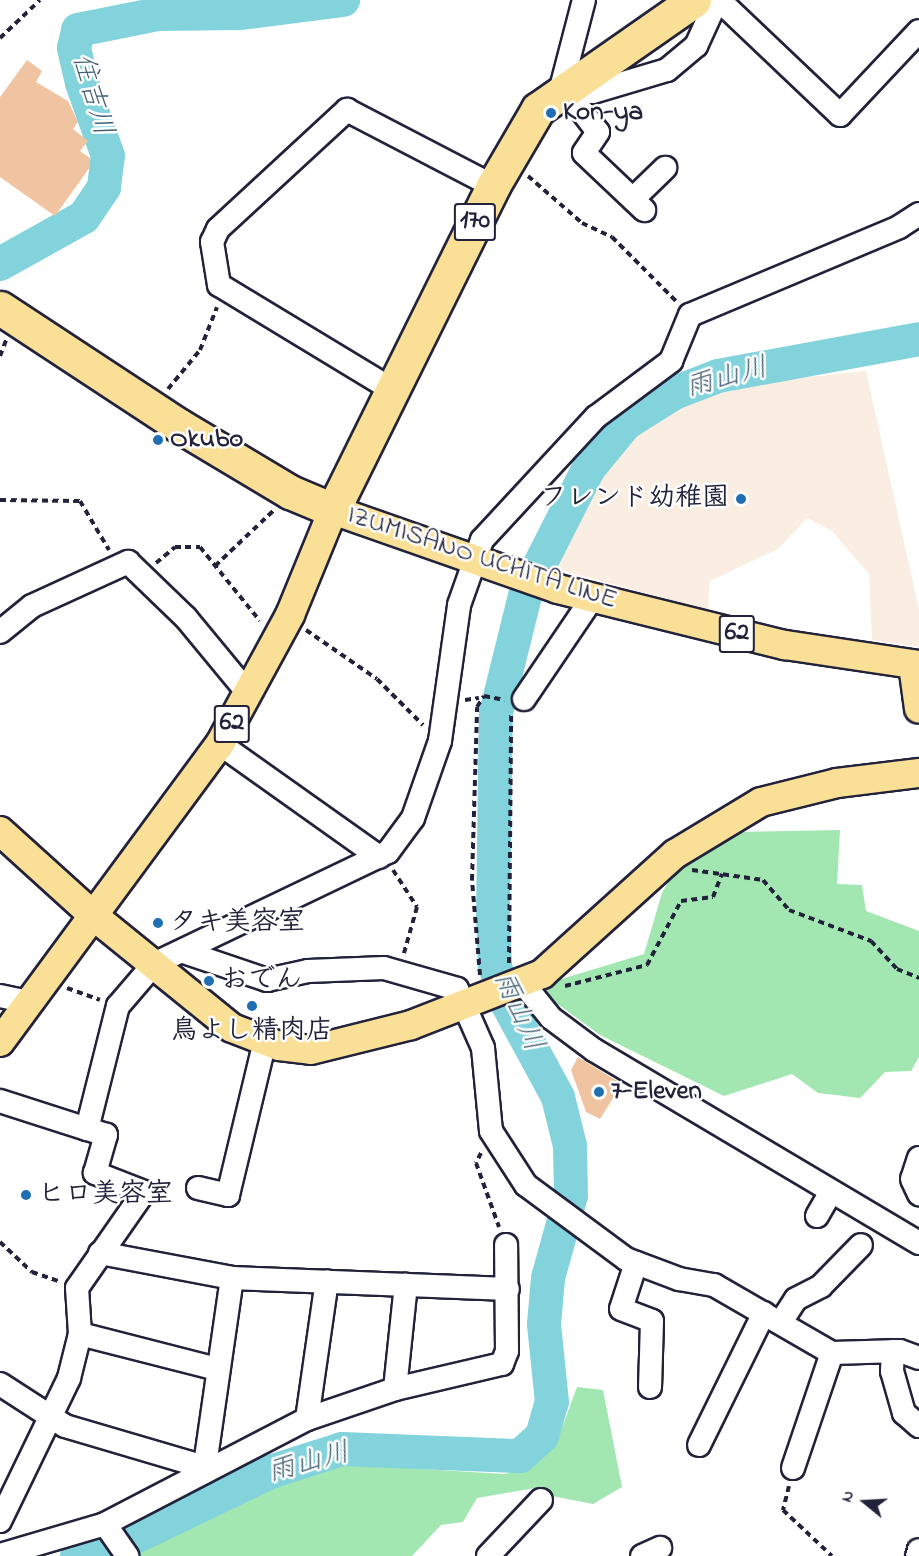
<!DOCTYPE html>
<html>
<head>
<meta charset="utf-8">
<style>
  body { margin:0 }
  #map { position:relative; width:919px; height:1556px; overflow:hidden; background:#fff; font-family:"Indie Flower","Klee One",sans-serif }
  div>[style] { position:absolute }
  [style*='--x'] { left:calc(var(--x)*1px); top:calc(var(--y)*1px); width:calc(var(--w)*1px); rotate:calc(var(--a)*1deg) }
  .built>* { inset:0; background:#faede2 }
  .green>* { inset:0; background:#a2e6b1 }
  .river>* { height:34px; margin:-17px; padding:0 17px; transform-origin:17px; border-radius:17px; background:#83d3dd }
  .building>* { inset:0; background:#f0c4a0 }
  .path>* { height:4px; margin-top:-2px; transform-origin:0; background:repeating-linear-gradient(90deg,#22223b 0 6px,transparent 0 10.5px) }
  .roads { filter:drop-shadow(2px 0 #22223b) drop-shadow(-2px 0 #22223b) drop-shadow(0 2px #22223b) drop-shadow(0 -2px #22223b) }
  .minor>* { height:22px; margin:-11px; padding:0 11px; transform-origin:11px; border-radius:11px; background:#fff }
  .major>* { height:28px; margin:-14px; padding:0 14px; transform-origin:14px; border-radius:14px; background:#fadf96 }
  .highway>* { height:33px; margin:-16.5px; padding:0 16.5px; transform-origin:16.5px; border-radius:16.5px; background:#fadf96 }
  .dots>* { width:16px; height:16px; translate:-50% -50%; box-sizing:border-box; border:3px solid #fff; border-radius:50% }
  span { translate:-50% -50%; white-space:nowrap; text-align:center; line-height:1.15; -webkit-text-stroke:5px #fff; paint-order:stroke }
  .shield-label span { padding:2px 4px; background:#fff; border:2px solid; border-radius:4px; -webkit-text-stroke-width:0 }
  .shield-label { font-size:26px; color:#22223b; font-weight:700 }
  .poi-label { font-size:27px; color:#22223b; font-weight:700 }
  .left { translate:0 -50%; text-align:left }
  .right { translate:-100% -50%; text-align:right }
  .street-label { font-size:27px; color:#22223b }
  .water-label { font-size:28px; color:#446074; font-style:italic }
  .north { position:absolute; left:835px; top:1472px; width:60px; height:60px; -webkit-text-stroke:4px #fff; paint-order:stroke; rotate:288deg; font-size:16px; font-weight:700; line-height:24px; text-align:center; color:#22223b }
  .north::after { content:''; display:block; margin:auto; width:21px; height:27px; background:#22223b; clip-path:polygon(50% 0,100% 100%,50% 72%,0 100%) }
</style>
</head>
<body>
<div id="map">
  <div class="built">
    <i style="clip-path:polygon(866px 371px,919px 610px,919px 647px,872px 640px,869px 574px,832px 531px,807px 518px,778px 549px,710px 581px,708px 610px,557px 569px,595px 480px,642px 430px,689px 402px,771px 381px)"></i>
  </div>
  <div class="green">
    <i style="clip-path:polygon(840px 830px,837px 884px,862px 885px,866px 911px,919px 931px,919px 1057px,911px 1071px,885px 1072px,860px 1098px,818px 1093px,792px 1074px,724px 1096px,600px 1035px,544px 994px,555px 981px,644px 954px,662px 893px,676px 869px,731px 832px)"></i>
    <i style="clip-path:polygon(577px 1387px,603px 1390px,622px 1487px,593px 1504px,552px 1496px,541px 1487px,477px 1498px,463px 1522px,441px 1525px,412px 1556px,135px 1556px,133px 1547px,197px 1518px,281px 1481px,339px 1464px,505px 1474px,530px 1467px,560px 1433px)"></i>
  </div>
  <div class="river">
    <i style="--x:0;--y:264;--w:96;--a:-29.2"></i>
    <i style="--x:84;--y:217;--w:36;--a:-56"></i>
    <i style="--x:104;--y:187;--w:31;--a:-83"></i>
    <i style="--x:108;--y:156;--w:77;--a:-109.6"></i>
    <i style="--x:82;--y:83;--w:36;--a:-103"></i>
    <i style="--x:74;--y:48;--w:18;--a:-77"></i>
    <i style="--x:78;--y:30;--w:82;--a:-11.3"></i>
    <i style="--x:158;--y:14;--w:83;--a:-0.7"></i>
    <i style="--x:241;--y:13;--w:103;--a:-7.3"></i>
    <i style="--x:77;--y:1556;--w:57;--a:-17.5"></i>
    <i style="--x:131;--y:1539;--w:154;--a:-25.7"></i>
    <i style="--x:270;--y:1472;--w:76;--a:-17.7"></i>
    <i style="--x:342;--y:1449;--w:178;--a:2.3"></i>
    <i style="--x:520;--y:1456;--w:30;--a:-42"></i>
    <i style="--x:542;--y:1436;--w:35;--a:-74"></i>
    <i style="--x:552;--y:1402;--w:78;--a:-95.9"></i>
    <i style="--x:544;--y:1324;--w:46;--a:-85"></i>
    <i style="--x:548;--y:1278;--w:86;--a:-74.5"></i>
    <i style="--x:571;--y:1195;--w:49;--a:-91.2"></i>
    <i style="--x:570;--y:1146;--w:50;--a:-103.8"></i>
    <i style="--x:558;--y:1097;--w:107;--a:-118.5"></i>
    <i style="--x:507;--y:1003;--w:39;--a:-108"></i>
    <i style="--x:495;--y:966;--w:49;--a:-92.3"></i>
    <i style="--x:493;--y:917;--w:204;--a:-89.2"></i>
    <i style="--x:496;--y:713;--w:125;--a:-76.1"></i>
    <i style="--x:526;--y:592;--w:139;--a:-63.1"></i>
    <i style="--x:589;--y:468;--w:58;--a:-50.6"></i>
    <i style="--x:626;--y:423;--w:57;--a:-32"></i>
    <i style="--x:674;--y:393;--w:47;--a:-21.1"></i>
    <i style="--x:718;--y:376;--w:204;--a:-10.4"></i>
  </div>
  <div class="building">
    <i style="clip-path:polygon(27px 60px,42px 71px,36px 82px,68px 101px,78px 122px,73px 129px,88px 141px,80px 151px,90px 158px,90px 167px,55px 216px,0 177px,0 97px)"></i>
    <i style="clip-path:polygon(578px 1057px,622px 1084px,600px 1119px,586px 1112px,571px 1070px)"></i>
  </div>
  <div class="path">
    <i style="--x:0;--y:38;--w:55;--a:-43.5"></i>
    <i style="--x:528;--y:176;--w:72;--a:41"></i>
    <i style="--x:582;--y:223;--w:33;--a:25"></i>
    <i style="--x:612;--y:237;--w:92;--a:45"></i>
    <i style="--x:0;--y:356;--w:17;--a:-69"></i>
    <i style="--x:168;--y:389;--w:50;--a:-50.6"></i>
    <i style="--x:200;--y:350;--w:46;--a:-68.4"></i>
    <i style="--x:0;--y:500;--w:80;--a:0.7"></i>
    <i style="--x:80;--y:501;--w:57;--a:59.4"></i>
    <i style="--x:156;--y:563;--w:25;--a:-40"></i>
    <i style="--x:175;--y:547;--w:25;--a:0"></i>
    <i style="--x:200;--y:547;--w:95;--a:51"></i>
    <i style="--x:215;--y:566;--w:80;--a:-43.5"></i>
    <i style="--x:306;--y:630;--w:86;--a:34.6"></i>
    <i style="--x:377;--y:679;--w:65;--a:45"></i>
    <i style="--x:465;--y:700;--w:14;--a:-8"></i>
    <i style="--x:393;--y:870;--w:44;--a:57"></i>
    <i style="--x:417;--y:907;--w:48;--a:105.8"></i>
    <i style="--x:692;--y:870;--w:72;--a:8"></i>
    <i style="--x:763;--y:880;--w:40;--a:49"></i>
    <i style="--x:789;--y:910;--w:88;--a:20.7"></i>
    <i style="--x:871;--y:941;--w:38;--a:47"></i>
    <i style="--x:897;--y:969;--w:24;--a:22"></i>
    <i style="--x:509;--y:963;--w:251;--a:-89.5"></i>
    <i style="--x:480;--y:975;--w:95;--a:-94.8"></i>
    <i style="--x:472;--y:880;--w:173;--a:-88.3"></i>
    <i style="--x:477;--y:707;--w:13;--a:-58"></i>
    <i style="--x:484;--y:696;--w:21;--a:11"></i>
    <i style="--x:565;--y:986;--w:85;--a:-14.4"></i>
    <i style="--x:647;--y:965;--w:72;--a:-62"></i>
    <i style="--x:681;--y:901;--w:32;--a:-7"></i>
    <i style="--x:713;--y:897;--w:25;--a:-69"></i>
    <i style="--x:67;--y:988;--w:35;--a:20"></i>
    <i style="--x:481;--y:1153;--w:11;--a:117"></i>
    <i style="--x:476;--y:1163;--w:68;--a:70.2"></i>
    <i style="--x:0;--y:1242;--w:44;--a:43.2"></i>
    <i style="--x:32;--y:1272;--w:31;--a:19"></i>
    <i style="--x:789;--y:1486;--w:25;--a:104"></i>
    <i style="--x:783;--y:1510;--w:67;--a:43.2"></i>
  </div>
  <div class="roads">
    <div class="minor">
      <i style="--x:719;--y:0;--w:167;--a:43.5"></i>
      <i style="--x:840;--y:115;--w:115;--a:-46.8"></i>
      <i style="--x:565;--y:89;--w:28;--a:6"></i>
      <i style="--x:593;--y:92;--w:77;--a:-16.6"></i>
      <i style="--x:667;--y:70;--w:38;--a:-40"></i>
      <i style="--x:696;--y:46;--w:51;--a:-65.5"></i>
      <i style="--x:565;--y:89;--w:54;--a:52.5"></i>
      <i style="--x:598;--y:132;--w:25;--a:124"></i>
      <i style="--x:584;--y:153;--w:83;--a:43.5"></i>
      <i style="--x:560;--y:92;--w:95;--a:-75.4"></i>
      <i style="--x:633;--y:199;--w:45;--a:-44.1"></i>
      <i style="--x:391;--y:389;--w:201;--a:-148.8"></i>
      <i style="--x:219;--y:285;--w:44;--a:-99.2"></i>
      <i style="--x:212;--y:242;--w:14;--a:-65"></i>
      <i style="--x:218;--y:229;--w:176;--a:-42.7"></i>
      <i style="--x:347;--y:110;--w:165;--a:27.5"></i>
      <i style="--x:0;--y:632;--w:41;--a:-39.1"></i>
      <i style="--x:32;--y:606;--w:106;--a:-24.6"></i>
      <i style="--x:128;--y:562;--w:81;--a:44"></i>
      <i style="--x:186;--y:618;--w:97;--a:50.4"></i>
      <i style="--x:524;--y:699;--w:123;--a:-55.9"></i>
      <i style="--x:220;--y:744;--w:195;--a:35.4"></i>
      <i style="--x:184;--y:952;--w:88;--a:18.6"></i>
      <i style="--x:267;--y:980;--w:42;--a:-12.4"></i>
      <i style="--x:308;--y:971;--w:76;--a:-2.3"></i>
      <i style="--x:384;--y:968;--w:76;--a:16"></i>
      <i style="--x:457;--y:989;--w:64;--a:66.2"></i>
      <i style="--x:483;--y:1048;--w:83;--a:84.5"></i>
      <i style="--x:491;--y:1131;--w:64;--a:57.1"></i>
      <i style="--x:526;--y:1185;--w:124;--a:36.5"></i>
      <i style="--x:626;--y:1259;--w:57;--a:20.7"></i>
      <i style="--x:679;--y:1279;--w:36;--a:10"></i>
      <i style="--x:714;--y:1285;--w:136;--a:30"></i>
      <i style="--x:832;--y:1353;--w:68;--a:-1.7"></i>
      <i style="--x:900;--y:1351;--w:20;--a:20"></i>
      <i style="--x:522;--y:982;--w:46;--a:51.1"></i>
      <i style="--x:551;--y:1018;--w:54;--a:36.7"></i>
      <i style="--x:594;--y:1050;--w:378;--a:30.7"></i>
      <i style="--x:0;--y:996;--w:29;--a:12"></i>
      <i style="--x:0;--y:1101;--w:91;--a:17.8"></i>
      <i style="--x:919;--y:1158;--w:22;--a:108"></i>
      <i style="--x:912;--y:1179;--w:17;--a:65"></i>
      <i style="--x:198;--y:1188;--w:31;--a:13"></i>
      <i style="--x:228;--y:1195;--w:158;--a:-76.5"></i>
      <i style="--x:817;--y:1216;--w:28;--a:-60"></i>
      <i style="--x:100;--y:1253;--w:134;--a:10.7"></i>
      <i style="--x:232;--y:1278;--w:276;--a:2.3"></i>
      <i style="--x:636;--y:1263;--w:48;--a:108.1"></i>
      <i style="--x:621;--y:1309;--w:33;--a:21"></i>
      <i style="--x:652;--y:1321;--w:66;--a:91.7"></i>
      <i style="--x:781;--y:1322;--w:27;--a:-57"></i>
      <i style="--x:796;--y:1299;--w:28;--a:-27"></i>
      <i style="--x:821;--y:1286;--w:57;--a:-45.7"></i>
      <i style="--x:80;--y:1334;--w:141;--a:14.3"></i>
      <i style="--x:893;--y:1351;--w:20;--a:93"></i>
      <i style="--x:892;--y:1371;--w:44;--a:74.1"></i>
      <i style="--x:904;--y:1413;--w:20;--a:41"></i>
      <i style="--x:0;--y:1384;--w:77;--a:32.9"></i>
      <i style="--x:65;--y:1426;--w:142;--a:16.4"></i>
      <i style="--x:395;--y:1389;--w:105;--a:-84"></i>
      <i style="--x:307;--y:1419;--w:139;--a:-81.8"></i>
      <i style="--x:699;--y:1445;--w:147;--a:-63.8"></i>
      <i style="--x:793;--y:1468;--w:121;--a:-71.3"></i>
      <i style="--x:204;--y:1472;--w:196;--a:-81.8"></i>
      <i style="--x:0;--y:1521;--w:159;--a:-64.2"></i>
      <i style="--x:69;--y:1378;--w:45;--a:-76"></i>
      <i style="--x:80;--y:1334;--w:46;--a:-93.7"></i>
      <i style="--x:77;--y:1288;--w:117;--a:-55.1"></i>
      <i style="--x:144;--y:1192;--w:53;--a:-158.8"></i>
      <i style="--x:95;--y:1173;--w:40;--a:-74"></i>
      <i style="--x:106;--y:1135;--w:20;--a:-162"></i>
      <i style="--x:87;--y:1129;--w:127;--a:-75.9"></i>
      <i style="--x:118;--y:1006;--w:55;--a:-49.4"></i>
      <i style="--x:154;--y:964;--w:259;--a:-25.6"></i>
      <i style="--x:388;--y:852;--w:42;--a:-53.7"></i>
      <i style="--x:413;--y:818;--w:82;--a:-70.7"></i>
      <i style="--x:440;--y:741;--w:137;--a:-82"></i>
      <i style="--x:459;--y:605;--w:69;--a:-70.5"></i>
      <i style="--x:482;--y:540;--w:168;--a:-47.2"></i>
      <i style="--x:596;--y:417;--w:94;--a:-36.7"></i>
      <i style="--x:671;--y:361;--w:50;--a:-67.6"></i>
      <i style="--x:690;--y:315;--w:227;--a:-22.8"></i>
      <i style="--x:899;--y:227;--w:24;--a:-33"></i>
      <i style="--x:105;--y:1524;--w:39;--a:55"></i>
      <i style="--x:0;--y:1555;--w:109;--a:-16.4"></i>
      <i style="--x:105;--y:1524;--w:228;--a:-27.5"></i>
      <i style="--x:307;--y:1419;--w:93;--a:-18.8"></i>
      <i style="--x:395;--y:1389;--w:110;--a:-13.2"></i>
      <i style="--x:502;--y:1364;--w:14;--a:-69"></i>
      <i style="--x:507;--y:1351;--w:106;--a:-90.5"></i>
      <i style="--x:488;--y:1556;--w:77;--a:-46.6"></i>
      <i style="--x:642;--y:1556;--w:20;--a:-24"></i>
      <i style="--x:917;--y:1556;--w:6;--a:-72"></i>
    </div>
    <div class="major">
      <i style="--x:913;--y:665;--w:44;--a:82.2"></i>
      <i style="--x:0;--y:831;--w:128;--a:42.2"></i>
      <i style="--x:95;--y:917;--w:176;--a:39"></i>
      <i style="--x:232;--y:1028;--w:50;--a:21"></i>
      <i style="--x:279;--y:1046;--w:32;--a:7"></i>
      <i style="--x:311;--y:1050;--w:103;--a:-14"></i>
      <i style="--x:411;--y:1025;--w:141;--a:-21.3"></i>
      <i style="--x:542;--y:974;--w:179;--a:-42.1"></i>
      <i style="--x:675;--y:854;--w:100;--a:-31.2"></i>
      <i style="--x:761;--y:802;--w:78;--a:-14"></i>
      <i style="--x:837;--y:783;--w:83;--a:-7"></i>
      <i style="--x:0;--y:1042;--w:370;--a:-53.6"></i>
      <i style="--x:220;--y:744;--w:147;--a:-61.5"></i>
      <i style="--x:290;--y:615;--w:113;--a:-67.7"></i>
      <i style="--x:333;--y:510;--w:238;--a:19.3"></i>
      <i style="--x:558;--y:589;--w:234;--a:13.9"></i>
      <i style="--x:785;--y:645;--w:135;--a:8.5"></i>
    </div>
    <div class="highway">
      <i style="--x:0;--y:308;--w:213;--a:33.3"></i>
      <i style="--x:178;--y:425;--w:131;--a:30.9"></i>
      <i style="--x:290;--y:492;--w:47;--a:22.7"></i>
      <i style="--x:333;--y:510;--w:361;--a:-63.7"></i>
      <i style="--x:493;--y:186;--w:89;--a:-59.7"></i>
      <i style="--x:538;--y:109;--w:190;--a:-34.9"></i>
    </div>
  </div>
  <div class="dots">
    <i style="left:551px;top:113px;background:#1f6fb2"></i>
    <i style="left:158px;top:440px;background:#1f6fb2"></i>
    <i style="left:741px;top:499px;background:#1f6fb2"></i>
    <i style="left:158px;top:923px;background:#1f6fb2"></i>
    <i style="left:209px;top:981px;background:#1f6fb2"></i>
    <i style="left:252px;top:1006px;background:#1f6fb2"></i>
    <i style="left:599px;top:1092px;background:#1f6fb2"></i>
    <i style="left:26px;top:1195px;background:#1f6fb2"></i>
  </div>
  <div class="shield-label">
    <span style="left:475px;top:222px">170</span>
    <span style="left:737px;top:634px">62</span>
    <span style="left:232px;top:724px">62</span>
  </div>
  <div class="poi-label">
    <span class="left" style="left:563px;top:113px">Kon-ya</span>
    <span class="left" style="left:170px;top:440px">Okubo</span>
    <span class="right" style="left:729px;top:499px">フレンド幼稚園</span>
    <span class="left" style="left:170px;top:923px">タキ美容室</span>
    <span class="left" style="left:221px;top:981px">おでん</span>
    <span style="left:252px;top:1032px">鳥よし精肉店</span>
    <span class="left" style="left:611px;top:1092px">7-Eleven</span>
    <span class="left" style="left:38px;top:1195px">ヒロ美容室</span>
  </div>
  <div class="street-label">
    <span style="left:482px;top:558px;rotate:18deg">IZUMISANO UCHITA LINE</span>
  </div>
  <div class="water-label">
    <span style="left:91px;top:95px;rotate:74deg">住吉川</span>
    <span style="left:727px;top:379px;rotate:-15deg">雨山川</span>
    <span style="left:517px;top:1012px;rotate:66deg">雨山川</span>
    <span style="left:309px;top:1464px;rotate:-15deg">雨山川</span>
  </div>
  <div class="north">N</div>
</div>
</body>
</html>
